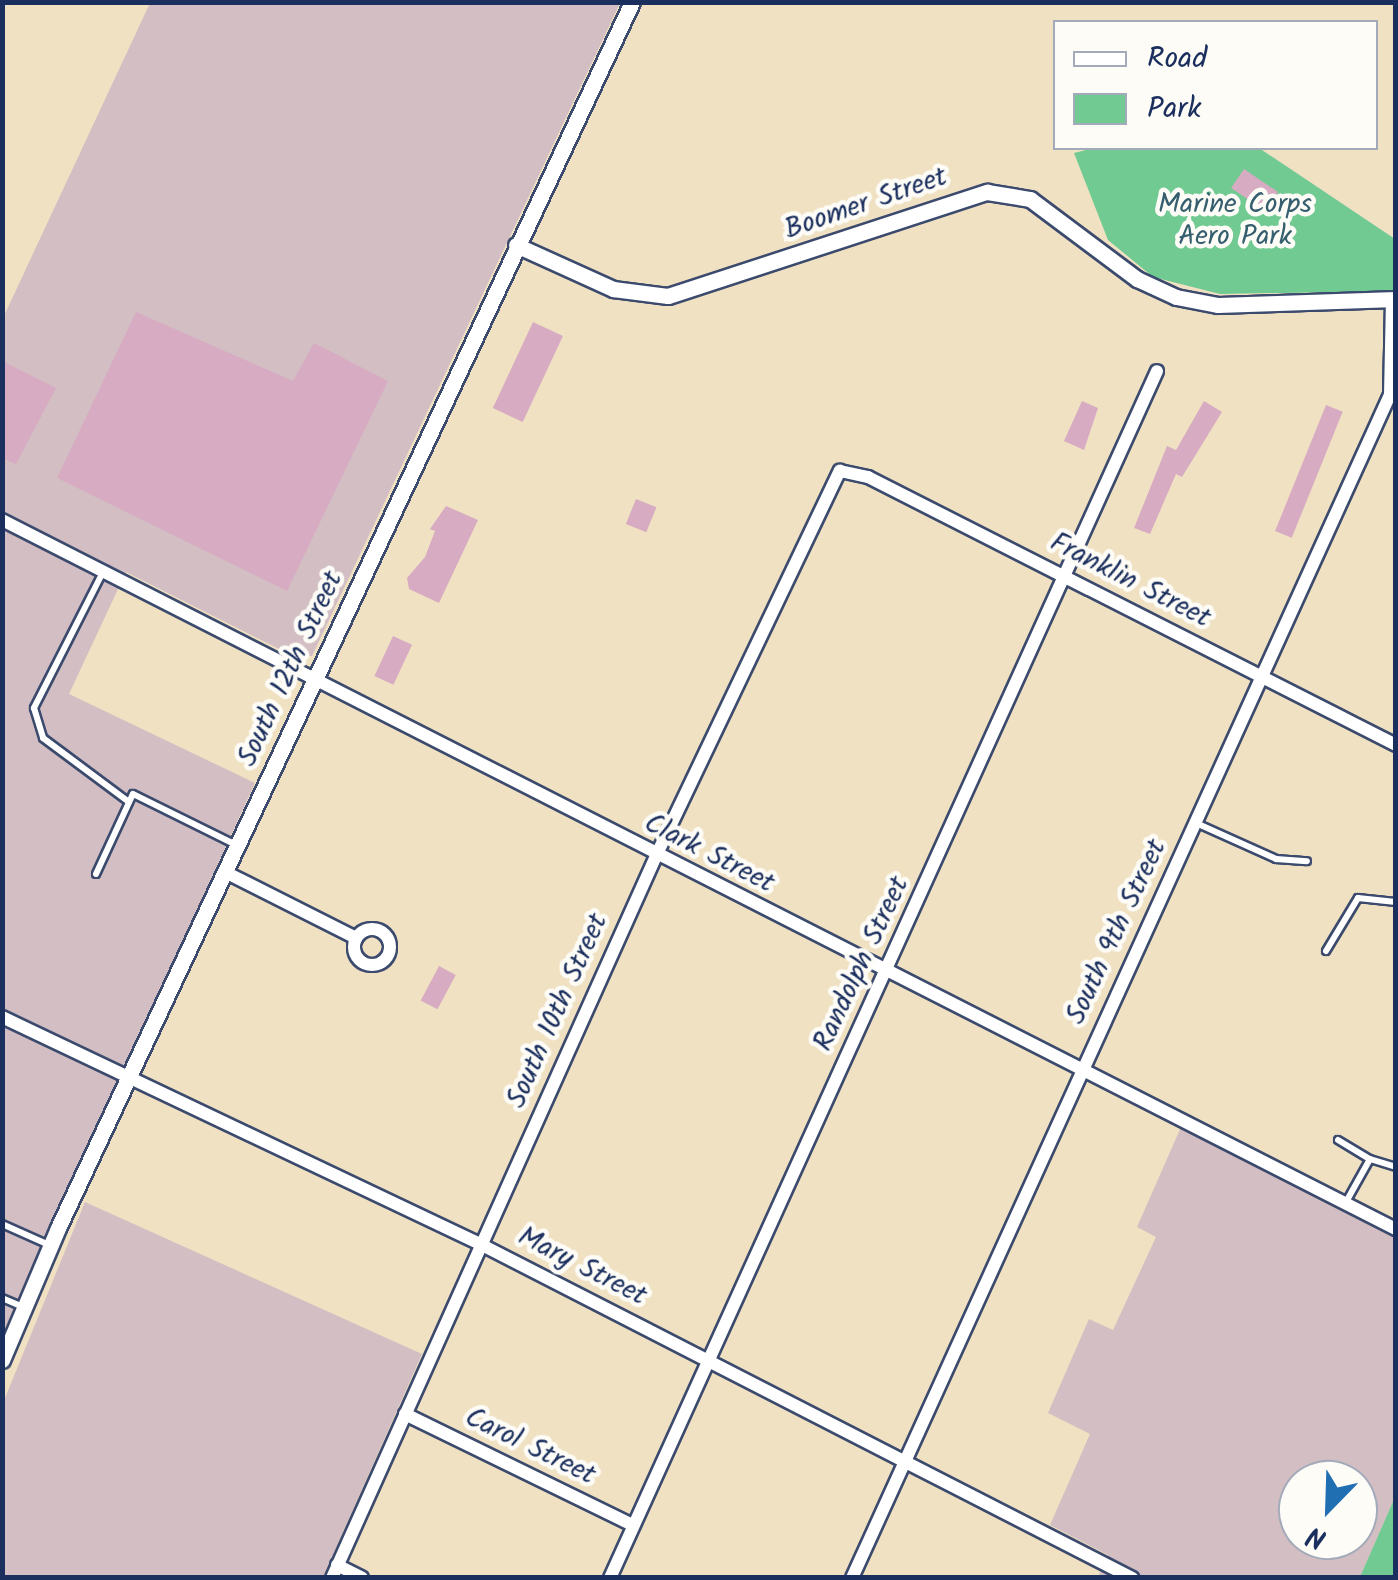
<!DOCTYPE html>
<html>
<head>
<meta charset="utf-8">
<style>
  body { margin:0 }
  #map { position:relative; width:1398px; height:1580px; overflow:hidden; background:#f0e1c2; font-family:Kalam,sans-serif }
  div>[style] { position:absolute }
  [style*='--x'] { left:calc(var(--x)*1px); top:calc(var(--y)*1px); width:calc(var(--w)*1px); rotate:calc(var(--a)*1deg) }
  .industrial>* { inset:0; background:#d2bec3 }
  .green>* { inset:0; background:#70ca92 }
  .building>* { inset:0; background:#d7abc2; transform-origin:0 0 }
  .roads { filter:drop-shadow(2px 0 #3b4a6d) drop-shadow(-2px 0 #3b4a6d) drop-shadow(0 2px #3b4a6d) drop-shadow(0 -2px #3b4a6d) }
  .service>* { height:6px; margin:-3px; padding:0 3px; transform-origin:3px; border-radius:3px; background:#fff }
  .minor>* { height:12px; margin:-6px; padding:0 6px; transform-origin:6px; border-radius:6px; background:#fff }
  .minor>.ring { margin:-6px; padding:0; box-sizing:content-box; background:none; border:12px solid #fff; border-radius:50% }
  .tertiary>* { height:15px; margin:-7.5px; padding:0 7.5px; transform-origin:7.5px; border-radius:7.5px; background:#fff }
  span { translate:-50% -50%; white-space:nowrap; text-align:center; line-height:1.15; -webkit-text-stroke:9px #fdfcf7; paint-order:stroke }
  .street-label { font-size:28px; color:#1b2f5e }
  .park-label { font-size:28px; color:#355e6e }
  .frame { position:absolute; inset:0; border:5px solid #1b2f5e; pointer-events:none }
  .legend { position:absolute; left:1053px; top:20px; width:325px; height:130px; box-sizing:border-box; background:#fdfcf7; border:2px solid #a3aaba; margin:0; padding:12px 18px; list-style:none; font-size:30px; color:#1b2f5e }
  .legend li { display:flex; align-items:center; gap:20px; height:50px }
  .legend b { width:50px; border:2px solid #a3aaba }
  .north { position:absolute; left:1278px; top:1460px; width:100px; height:100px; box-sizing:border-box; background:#fdfcf7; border:2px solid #a3aaba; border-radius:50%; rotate:203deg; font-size:28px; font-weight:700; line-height:40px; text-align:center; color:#1b2f5e }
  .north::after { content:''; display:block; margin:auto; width:35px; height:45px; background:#1f6fb2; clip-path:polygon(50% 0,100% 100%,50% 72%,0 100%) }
</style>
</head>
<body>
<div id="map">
  <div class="industrial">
    <i style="clip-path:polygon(150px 3px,620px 3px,312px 656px,293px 656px,126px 572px,69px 694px,255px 783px,3px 1333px,3px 318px)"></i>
    <i style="clip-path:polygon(evenodd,1181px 1127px,1395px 1236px,1395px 1497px,1360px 1577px,1098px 1577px,1108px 1555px,1050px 1525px,1090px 1434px,1048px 1413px,1089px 1319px,1113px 1330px,1156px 1237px,1137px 1227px,1181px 1127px,1298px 1480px,1358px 1480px,1358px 1540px,1298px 1540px,1298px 1480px)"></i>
    <i style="clip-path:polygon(85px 1202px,422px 1354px,323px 1577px,3px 1577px,3px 1403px)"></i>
  </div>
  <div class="green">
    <i style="clip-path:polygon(1094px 148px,1259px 148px,1395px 239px,1395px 291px,1220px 294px,1153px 277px,1108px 240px,1074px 153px)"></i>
    <i style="clip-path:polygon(1395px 1497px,1395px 1577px,1360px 1577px)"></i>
  </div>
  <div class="building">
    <i style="left:1244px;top:169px;width:41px;height:23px;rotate:34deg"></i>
    <i style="clip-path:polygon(136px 312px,293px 381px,314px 343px,388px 381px,287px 591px,57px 478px)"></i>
    <i style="left:533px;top:322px;width:33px;height:95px;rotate:25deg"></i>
    <i style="clip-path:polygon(2px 361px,56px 388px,16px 464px,2px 458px)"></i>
    <i style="clip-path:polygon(1082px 401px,1098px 408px,1084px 450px,1064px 441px)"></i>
    <i style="clip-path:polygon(1204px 401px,1222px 412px,1182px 477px,1176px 474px,1150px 534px,1134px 528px,1167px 446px,1176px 450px)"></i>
    <i style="left:1326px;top:405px;width:18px;height:136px;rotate:22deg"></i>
    <i style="left:636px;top:499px;width:22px;height:27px;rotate:22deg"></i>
    <i style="clip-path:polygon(446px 506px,478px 520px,439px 603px,409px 589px,407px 578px,425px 557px,435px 531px,430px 529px)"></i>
    <i style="left:393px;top:636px;width:21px;height:44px;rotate:25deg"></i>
    <i style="left:439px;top:966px;width:19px;height:39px;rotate:28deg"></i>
  </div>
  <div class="roads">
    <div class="service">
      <i style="--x:104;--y:570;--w:155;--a:116.9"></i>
      <i style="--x:34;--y:708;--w:31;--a:73"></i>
      <i style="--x:43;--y:738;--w:107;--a:36.7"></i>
      <i style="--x:1196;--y:823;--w:88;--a:24.2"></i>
      <i style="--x:1276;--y:859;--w:31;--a:4"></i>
      <i style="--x:96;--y:874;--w:88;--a:-65.2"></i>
      <i style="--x:133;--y:794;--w:115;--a:26.3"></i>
      <i style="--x:1326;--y:951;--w:62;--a:-58.9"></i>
      <i style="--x:1358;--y:898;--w:38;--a:6"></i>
      <i style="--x:1338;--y:1140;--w:37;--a:31"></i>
      <i style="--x:1346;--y:1202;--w:49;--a:-60.8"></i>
      <i style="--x:1370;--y:1159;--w:27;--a:17"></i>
      <i style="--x:2;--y:1224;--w:51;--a:24.1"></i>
      <i style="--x:2;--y:1298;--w:21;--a:23"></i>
    </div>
    <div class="minor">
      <i style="--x:2;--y:520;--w:1564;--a:26.96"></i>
      <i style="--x:225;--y:872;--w:147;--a:26.7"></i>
      <i class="ring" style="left:354px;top:929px;width:24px;height:24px"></i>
      <i style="--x:2;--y:1017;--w:529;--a:25.4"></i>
      <i style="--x:480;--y:1244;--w:733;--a:27.12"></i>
      <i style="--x:405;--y:1414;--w:254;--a:26"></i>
      <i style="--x:337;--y:1565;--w:28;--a:27"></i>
      <i style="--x:332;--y:1578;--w:791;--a:-65.83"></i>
      <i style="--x:656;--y:856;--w:427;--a:-64.5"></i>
      <i style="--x:840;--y:471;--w:29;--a:12"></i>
      <i style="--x:868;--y:477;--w:592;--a:26.91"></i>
      <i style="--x:610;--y:1578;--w:1325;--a:-65.62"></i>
      <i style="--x:852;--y:1578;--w:1300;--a:-65.55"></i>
      <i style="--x:1390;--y:395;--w:96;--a:-88.8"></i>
    </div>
    <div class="tertiary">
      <i style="--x:516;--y:245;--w:107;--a:24.4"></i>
      <i style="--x:613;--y:289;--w:55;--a:7.3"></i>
      <i style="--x:668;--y:296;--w:336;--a:-18.1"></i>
      <i style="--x:987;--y:192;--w:44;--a:9.2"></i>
      <i style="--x:1030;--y:199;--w:134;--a:36.8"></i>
      <i style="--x:1137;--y:279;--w:43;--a:24.8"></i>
      <i style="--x:1176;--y:297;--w:43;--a:10.8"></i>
      <i style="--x:1218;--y:305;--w:178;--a:-1.9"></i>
      <i style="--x:2;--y:1360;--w:143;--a:-67"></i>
      <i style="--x:58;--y:1228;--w:1354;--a:-64.91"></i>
    </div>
  </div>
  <div class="street-label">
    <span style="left:866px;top:204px;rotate:-19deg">Boomer Street</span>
    <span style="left:1130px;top:581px;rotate:27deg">Franklin Street</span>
    <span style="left:291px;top:669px;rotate:-65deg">South 12th Street</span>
    <span style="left:709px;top:854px;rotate:27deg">Clark Street</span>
    <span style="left:1117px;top:932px;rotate:-65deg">South 9th Street</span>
    <span style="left:862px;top:964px;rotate:-65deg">Randolph Street</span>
    <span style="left:558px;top:1011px;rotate:-66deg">South 10th Street</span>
    <span style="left:582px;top:1267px;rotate:27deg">Mary Street</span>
    <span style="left:530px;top:1447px;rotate:26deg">Carol Street</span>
  </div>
  <div class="park-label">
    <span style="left:1235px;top:221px">Marine Corps<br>Aero Park</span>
  </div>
  <div class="frame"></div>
  <ul class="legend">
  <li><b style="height:12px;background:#fff"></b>Road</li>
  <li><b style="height:28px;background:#70ca92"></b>Park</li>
  </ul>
  <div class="north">N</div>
</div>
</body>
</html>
